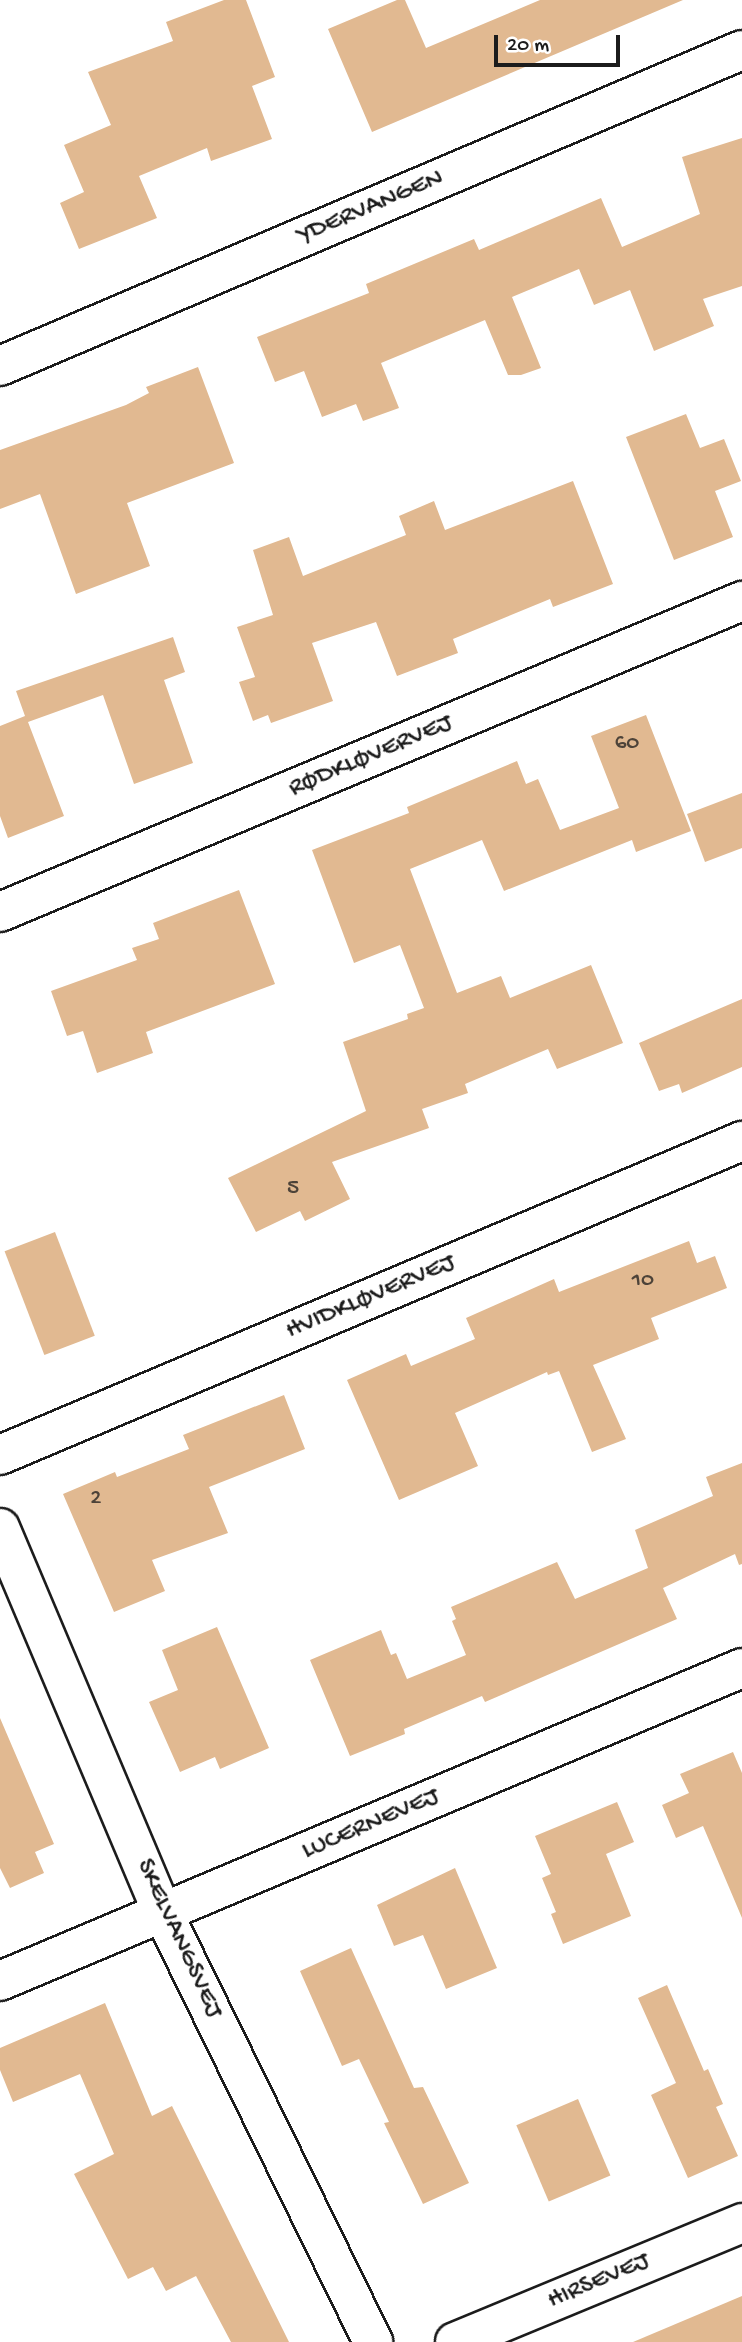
<!DOCTYPE html>
<html>
<head>
<meta charset="utf-8">
<style>
  body { margin:0 }
  #map { position:relative; width:742px; height:2342px; overflow:hidden; background:#fff; font-family:"Gochi Hand",sans-serif }
  div>[style] { position:absolute }
  [style*='--x'] { left:calc(var(--x)*1px); top:calc(var(--y)*1px); width:calc(var(--w)*1px); rotate:calc(var(--a)*1deg) }
  .building>* { inset:0; background:#e1b991; transform-origin:0 0 }
  .roads { filter:drop-shadow(2px 0 #1c1c1c) drop-shadow(-2px 0 #1c1c1c) drop-shadow(0 2px #1c1c1c) drop-shadow(0 -2px #1c1c1c) }
  .minor>* { height:38px; margin:-19px; padding:0 19px; transform-origin:19px; border-radius:19px; background:#fff }
  span { translate:-50% -50%; white-space:nowrap; text-align:center; line-height:1.15; -webkit-text-stroke:5px #fff; paint-order:stroke }
  .number-label { font-size:23px; color:#4d4339 }
  .number-label span { -webkit-text-stroke-width:0 }
  .street-label { font-size:26px; color:#1c1c1c }
  .scale { position:absolute; left:494px; top:35px; width:126px; height:32px; box-sizing:border-box; border:4px solid #1c1c1c; border-top:0; padding-left:9px; font-size:21px; line-height:24px; white-space:nowrap; color:#1c1c1c; -webkit-text-stroke:5px #fff; paint-order:stroke }
</style>
</head>
<body>
<div id="map">
  <div class="building">
    <i style="clip-path:polygon(224px 0,246px 0,275px 77px,252px 86px,272px 139px,211px 161px,207px 148px,139px 176px,157px 218px,79px 249px,60px 203px,84px 192px,64px 145px,111px 125px,88px 72px,173px 41px,166px 22px)"></i>
    <i style="clip-path:polygon(397px 0,405px 0,426px 48px,540px 0,683px 0,372px 132px,328px 29px)"></i>
    <i style="clip-path:polygon(742px 138px,742px 286px,703px 299px,714px 326px,654px 351px,630px 290px,594px 305px,579px 269px,512px 297px,541px 368px,521px 375px,508px 375px,485px 320px,381px 363px,399px 408px,363px 421px,356px 404px,322px 417px,304px 371px,275px 382px,257px 337px,369px 293px,366px 284px,474px 239px,479px 250px,601px 198px,622px 247px,700px 214px,682px 157px)"></i>
    <i style="clip-path:polygon(198px 367px,234px 463px,127px 503px,150px 566px,76px 594px,40px 494px,0 509px,0 450px,126px 405px,149px 393px,146px 387px)"></i>
    <i style="clip-path:polygon(686px 414px,700px 448px,724px 439px,741px 481px,715px 491px,733px 537px,674px 560px,626px 437px)"></i>
    <i style="clip-path:polygon(573px 481px,613px 584px,553px 607px,550px 599px,453px 639px,458px 653px,397px 676px,376px 622px,312px 643px,333px 701px,271px 723px,268px 715px,253px 721px,239px 682px,255px 677px,237px 627px,273px 615px,253px 550px,289px 537px,303px 576px,406px 535px,399px 516px,434px 501px,445px 530px)"></i>
    <i style="clip-path:polygon(173px 637px,185px 672px,164px 680px,193px 763px,134px 784px,103px 695px,28px 722px,64px 816px,8px 838px,0 816px,0 726px,25px 716px,16px 691px)"></i>
    <i style="clip-path:polygon(646px 715px,691px 831px,636px 852px,632px 840px,504px 891px,482px 840px,410px 869px,457px 993px,501px 976px,510px 998px,591px 965px,623px 1043px,557px 1069px,548px 1049px,465px 1084px,468px 1093px,422px 1109px,429px 1128px,332px 1162px,350px 1199px,305px 1221px,300px 1211px,256px 1232px,228px 1178px,366px 1111px,343px 1042px,408px 1019px,407px 1014px,424px 1008px,400px 945px,354px 963px,312px 850px,409px 813px,407px 807px,517px 761px,526px 784px,538px 779px,560px 830px,619px 808px,591px 736px)"></i>
    <i style="clip-path:polygon(742px 793px,742px 848px,705px 862px,687px 814px)"></i>
    <i style="clip-path:polygon(239px 890px,275px 984px,146px 1032px,153px 1053px,97px 1073px,83px 1031px,67px 1036px,51px 991px,137px 960px,132px 948px,159px 939px,153px 923px)"></i>
    <i style="clip-path:polygon(742px 999px,742px 1067px,682px 1093px,679px 1084px,659px 1091px,639px 1043px)"></i>
    <i style="left:55px;top:1232px;width:111px;height:54px;rotate:69deg"></i>
    <i style="clip-path:polygon(689px 1241px,697px 1263px,715px 1256px,727px 1288px,651px 1318px,659px 1339px,593px 1365px,626px 1439px,592px 1452px,559px 1371px,548px 1375px,547px 1372px,455px 1413px,478px 1466px,399px 1500px,347px 1380px,406px 1354px,411px 1366px,475px 1339px,466px 1318px,554px 1279px,559px 1292px)"></i>
    <i style="clip-path:polygon(284px 1395px,305px 1449px,209px 1487px,228px 1533px,152px 1560px,165px 1591px,114px 1612px,63px 1494px,115px 1472px,117px 1477px,189px 1449px,183px 1435px)"></i>
    <i style="clip-path:polygon(742px 1463px,742px 1564px,739px 1565px,735px 1554px,663px 1588px,677px 1619px,485px 1702px,482px 1696px,404px 1729px,405px 1734px,350px 1756px,310px 1660px,381px 1630px,391px 1655px,396px 1653px,407px 1679px,466px 1655px,452px 1621px,456px 1619px,451px 1607px,557px 1562px,575px 1599px,648px 1568px,635px 1530px,713px 1496px,706px 1477px)"></i>
    <i style="clip-path:polygon(217px 1627px,269px 1748px,220px 1769px,215px 1757px,180px 1772px,149px 1702px,178px 1690px,162px 1650px)"></i>
    <i style="clip-path:polygon(0 1718px,54px 1844px,35px 1852px,44px 1873px,10px 1888px,0 1868px)"></i>
    <i style="clip-path:polygon(733px 1752px,742px 1773px,742px 1918px,703px 1826px,676px 1838px,662px 1805px,689px 1793px,680px 1774px)"></i>
    <i style="clip-path:polygon(617px 1802px,634px 1842px,606px 1854px,631px 1916px,563px 1944px,551px 1914px,556px 1912px,542px 1878px,551px 1874px,535px 1836px)"></i>
    <i style="clip-path:polygon(455px 1868px,497px 1968px,446px 1989px,423px 1935px,394px 1946px,377px 1905px)"></i>
    <i style="clip-path:polygon(351px 1948px,414px 2088px,423px 2087px,469px 2183px,423px 2204px,384px 2123px,389px 2122px,359px 2059px,342px 2066px,300px 1971px)"></i>
    <i style="clip-path:polygon(667px 1985px,704px 2071px,708px 2069px,723px 2104px,716px 2107px,738px 2156px,688px 2178px,651px 2095px,676px 2083px,638px 1998px)"></i>
    <i style="clip-path:polygon(105px 2003px,152px 2116px,172px 2106px,289px 2342px,231px 2342px,196px 2276px,166px 2291px,153px 2267px,128px 2279px,74px 2174px,114px 2154px,80px 2074px,13px 2102px,0 2070px,0 2048px)"></i>
    <i style="left:578px;top:2099px;width:83px;height:67px;rotate:67deg"></i>
    <i style="clip-path:polygon(742px 2296px,742px 2342px,633px 2342px)"></i>
  </div>
  <div class="roads">
    <div class="minor">
      <i style="--x:0;--y:366;--w:806;--a:-23.07"></i>
      <i style="--x:0;--y:912;--w:805;--a:-22.74"></i>
      <i style="--x:0;--y:1455;--w:806;--a:-22.94"></i>
      <i style="--x:0;--y:1528;--w:418;--a:67.1"></i>
      <i style="--x:163;--y:1913;--w:478;--a:63.9"></i>
      <i style="--x:0;--y:1981;--w:805;--a:-22.87"></i>
      <i style="--x:455;--y:2342;--w:311;--a:-22.5"></i>
    </div>
  </div>
  <div class="number-label">
    <span style="left:627px;top:744px">60</span>
    <span style="left:293px;top:1189px">5</span>
    <span style="left:643px;top:1281px">10</span>
    <span style="left:96px;top:1499px">2</span>
  </div>
  <div class="street-label">
    <span style="left:371px;top:208px;rotate:-23deg">YDERVANGEN</span>
    <span style="left:371px;top:757px;rotate:-23deg">RØDKLØVERVEJ</span>
    <span style="left:371px;top:1298px;rotate:-23deg">HVIDKLØVERVEJ</span>
    <span style="left:371px;top:1825px;rotate:-23deg">LUCERNEVEJ</span>
    <span style="left:178px;top:1939px;rotate:65deg">SKELVANGSVEJ</span>
    <span style="left:599px;top:2282px;rotate:-23deg">HIRSEVEJ</span>
  </div>
  <div class="scale">20 m</div>
</div>
</body>
</html>
